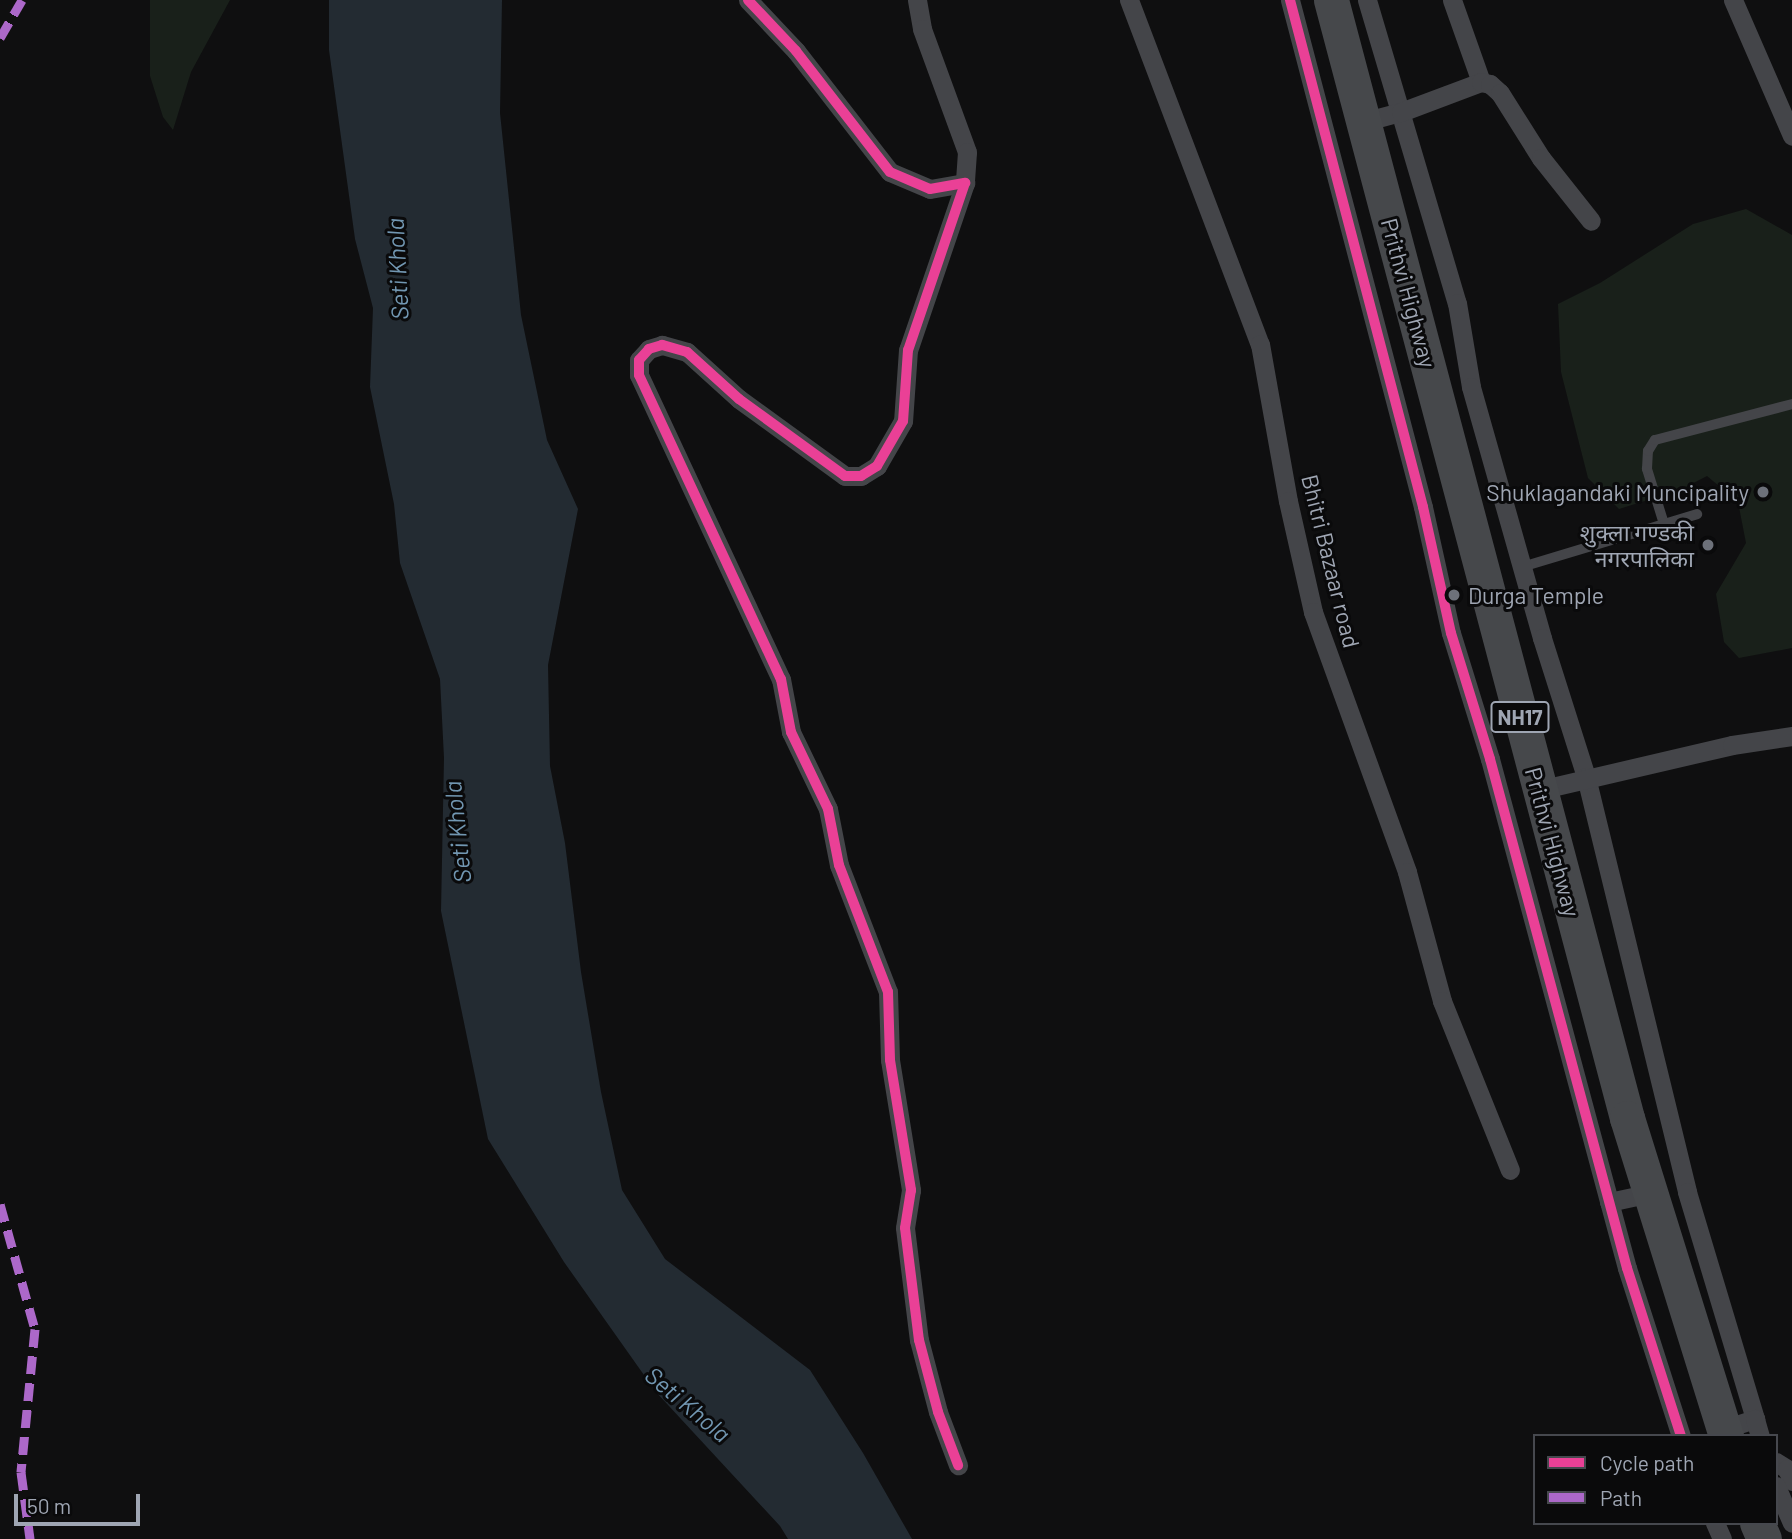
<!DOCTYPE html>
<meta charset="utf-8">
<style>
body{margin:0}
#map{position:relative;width:1792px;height:1539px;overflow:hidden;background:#0f0f10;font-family:Barlow,"Noto Sans Devanagari",sans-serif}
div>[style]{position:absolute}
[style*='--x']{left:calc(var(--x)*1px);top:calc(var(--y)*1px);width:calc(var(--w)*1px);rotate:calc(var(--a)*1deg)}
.green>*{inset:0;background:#19201a}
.water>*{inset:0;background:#232b32}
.lane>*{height:10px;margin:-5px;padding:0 5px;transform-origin:5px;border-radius:5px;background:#444549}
.street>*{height:19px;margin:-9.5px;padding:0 9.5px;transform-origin:9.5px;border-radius:9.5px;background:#444549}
.highway>*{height:35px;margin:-17.5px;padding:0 17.5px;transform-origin:17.5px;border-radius:17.5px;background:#46484b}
.quiet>*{height:9px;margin-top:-4.5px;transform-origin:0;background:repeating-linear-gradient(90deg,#ac68c9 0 18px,transparent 0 27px)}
.cycleway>*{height:10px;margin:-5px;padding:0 5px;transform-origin:5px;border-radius:5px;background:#ea4096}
.dots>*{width:19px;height:19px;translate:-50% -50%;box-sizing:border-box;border:4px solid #0a0a0b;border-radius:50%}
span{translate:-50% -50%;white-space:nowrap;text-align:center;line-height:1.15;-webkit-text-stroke:6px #0a0a0b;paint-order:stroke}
.shield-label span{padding:2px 5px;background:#0a0a0b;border:2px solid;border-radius:5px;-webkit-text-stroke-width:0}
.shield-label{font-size:21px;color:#9fa6b3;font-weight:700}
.street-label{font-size:23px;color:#9fa6b3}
.poi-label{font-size:23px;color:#9fa6b3}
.right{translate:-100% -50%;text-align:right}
.left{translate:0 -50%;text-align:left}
.water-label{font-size:24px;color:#7297b2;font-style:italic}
.legend{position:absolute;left:1533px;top:1434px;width:245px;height:91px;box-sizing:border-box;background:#0a0a0b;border:2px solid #46484e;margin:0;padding:9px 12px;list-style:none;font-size:21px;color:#9fa6b3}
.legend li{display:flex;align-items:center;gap:14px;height:35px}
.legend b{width:35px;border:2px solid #46484e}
.scale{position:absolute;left:14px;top:1494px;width:126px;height:32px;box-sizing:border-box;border:4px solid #9fa6b3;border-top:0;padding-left:9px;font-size:21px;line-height:24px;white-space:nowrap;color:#9fa6b3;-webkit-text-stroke:5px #0a0a0b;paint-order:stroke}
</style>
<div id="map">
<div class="green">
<i style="clip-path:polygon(150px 0,230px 0,191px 72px,173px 130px,163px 117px,150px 76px)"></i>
<i style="clip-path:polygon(1746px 209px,1792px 235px,1792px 648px,1739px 658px,1724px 642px,1716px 594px,1746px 543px,1738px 502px,1707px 476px,1680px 490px,1619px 509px,1588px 478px,1561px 372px,1558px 304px,1600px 283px,1693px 224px)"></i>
</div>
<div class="water">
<i style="clip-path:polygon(329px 0,502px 0,500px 113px,521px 315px,547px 440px,578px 509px,548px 665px,550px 766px,565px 843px,581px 972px,601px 1092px,622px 1190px,665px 1259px,810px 1370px,863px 1453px,912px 1539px,788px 1539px,780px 1526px,656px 1392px,564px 1262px,488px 1139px,441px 911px,444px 758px,440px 679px,400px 563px,394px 504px,370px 387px,373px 308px,355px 239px,329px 50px)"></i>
</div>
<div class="lane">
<i style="--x:1664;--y:524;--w:58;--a:-107.2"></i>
<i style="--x:1647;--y:469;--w:18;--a:-87"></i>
<i style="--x:1648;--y:451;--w:13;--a:-58"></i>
<i style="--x:1655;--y:440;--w:142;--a:-14.7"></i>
<i style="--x:1522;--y:567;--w:183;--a:-16.8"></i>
</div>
<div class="street">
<i style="--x:748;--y:0;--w:70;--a:46.7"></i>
<i style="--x:796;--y:51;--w:153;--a:52.2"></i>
<i style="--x:890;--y:172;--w:43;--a:23"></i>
<i style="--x:930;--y:189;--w:36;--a:-10"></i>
<i style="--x:965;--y:183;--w:176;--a:108.8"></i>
<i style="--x:908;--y:350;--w:71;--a:94"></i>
<i style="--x:903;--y:421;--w:52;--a:120"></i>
<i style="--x:877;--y:466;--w:19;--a:148"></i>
<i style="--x:861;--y:476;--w:16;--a:180"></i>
<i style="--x:845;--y:476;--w:131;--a:-144"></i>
<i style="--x:739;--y:399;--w:70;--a:-137.9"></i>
<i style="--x:687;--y:352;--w:26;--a:-164"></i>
<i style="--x:662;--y:345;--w:14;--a:163"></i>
<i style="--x:649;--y:349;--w:15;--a:132"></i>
<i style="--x:639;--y:360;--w:15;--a:90"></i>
<i style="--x:639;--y:375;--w:336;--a:65"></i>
<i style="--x:781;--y:679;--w:54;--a:79.3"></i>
<i style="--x:791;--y:732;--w:85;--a:64.3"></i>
<i style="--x:828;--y:809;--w:57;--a:78.9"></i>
<i style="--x:839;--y:865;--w:136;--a:68.9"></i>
<i style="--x:888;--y:992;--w:68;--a:88.3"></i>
<i style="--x:890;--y:1060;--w:132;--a:80.8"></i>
<i style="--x:911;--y:1190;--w:38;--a:99"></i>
<i style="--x:905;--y:1228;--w:113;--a:82.9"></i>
<i style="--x:919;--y:1340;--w:74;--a:75.2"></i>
<i style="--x:938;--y:1412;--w:57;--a:69.3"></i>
<i style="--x:917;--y:0;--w:29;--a:80"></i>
<i style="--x:922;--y:29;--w:131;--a:69.9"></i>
<i style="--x:967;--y:152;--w:31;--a:94"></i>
<i style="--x:1129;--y:0;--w:368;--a:69.2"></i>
<i style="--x:1260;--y:344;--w:159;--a:79.9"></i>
<i style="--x:1288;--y:501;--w:114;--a:77.3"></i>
<i style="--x:1313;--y:612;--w:276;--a:70.1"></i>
<i style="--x:1407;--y:872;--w:134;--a:74.8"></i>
<i style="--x:1442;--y:1001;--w:182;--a:68.1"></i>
<i style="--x:1290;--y:0;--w:524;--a:75.3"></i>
<i style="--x:1423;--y:507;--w:129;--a:77.5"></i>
<i style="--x:1451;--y:633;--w:132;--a:72.8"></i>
<i style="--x:1490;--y:759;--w:527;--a:74.94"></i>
<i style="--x:1627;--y:1268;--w:176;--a:72.2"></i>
<i style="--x:1367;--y:0;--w:316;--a:73.5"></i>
<i style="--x:1457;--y:303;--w:85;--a:80.5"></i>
<i style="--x:1471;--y:387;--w:261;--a:74.2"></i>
<i style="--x:1542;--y:638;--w:146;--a:72.4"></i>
<i style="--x:1586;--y:777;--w:427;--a:76.3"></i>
<i style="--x:1687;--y:1192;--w:237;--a:73.3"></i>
<i style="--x:1452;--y:0;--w:87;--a:70.5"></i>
<i style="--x:1733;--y:0;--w:148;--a:66.5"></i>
<i style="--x:1363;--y:122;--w:39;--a:-15"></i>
<i style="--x:1401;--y:112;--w:85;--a:-20.6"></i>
<i style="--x:1481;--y:82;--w:9;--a:13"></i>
<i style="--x:1490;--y:84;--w:13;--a:42"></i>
<i style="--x:1500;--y:93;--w:77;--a:57.8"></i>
<i style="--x:1541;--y:158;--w:80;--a:51.6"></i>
<i style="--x:1539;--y:790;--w:198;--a:-13.1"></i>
<i style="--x:1732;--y:745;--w:61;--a:-8.5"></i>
<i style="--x:1609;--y:1202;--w:43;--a:-12.1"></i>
<i style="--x:1724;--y:1429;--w:33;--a:-18"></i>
<i style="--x:1755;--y:1419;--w:18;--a:74"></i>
<i style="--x:1776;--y:1462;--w:13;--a:32"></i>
<i style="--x:1787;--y:1469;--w:13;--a:67"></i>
<i style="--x:1776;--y:1486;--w:40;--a:66.6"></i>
<i style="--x:1715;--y:1523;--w:17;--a:66"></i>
</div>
<div class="highway">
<i style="--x:1331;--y:0;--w:1157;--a:75.17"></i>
<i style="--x:1627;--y:1118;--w:333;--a:72.7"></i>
<i style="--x:1757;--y:1523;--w:17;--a:66"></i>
</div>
<div class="quiet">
<i style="--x:0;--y:38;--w:44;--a:-59.9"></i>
<i style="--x:0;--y:1204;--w:130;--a:74.4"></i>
<i style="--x:35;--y:1329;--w:144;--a:95.6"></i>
<i style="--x:21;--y:1472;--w:68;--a:82.3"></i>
</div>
<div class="cycleway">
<i style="--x:748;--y:0;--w:70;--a:46.7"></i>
<i style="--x:796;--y:51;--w:153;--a:52.2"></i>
<i style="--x:890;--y:172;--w:43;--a:23"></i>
<i style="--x:930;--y:189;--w:36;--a:-10"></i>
<i style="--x:965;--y:183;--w:176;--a:108.8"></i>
<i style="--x:908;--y:350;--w:71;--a:94"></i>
<i style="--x:903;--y:421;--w:52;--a:120"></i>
<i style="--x:877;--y:466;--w:19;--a:148"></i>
<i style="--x:861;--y:476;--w:16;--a:180"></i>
<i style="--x:845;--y:476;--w:131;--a:-144"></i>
<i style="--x:739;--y:399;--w:70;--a:-137.9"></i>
<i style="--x:687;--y:352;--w:26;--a:-164"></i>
<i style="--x:662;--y:345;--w:14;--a:163"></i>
<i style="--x:649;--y:349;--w:15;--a:132"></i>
<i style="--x:639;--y:360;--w:15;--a:90"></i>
<i style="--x:639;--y:375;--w:336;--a:65"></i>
<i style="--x:781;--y:679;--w:54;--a:79.3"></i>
<i style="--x:791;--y:732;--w:85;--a:64.3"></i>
<i style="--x:828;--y:809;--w:57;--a:78.9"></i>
<i style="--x:839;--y:865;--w:136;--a:68.9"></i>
<i style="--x:888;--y:992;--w:68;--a:88.3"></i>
<i style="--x:890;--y:1060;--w:132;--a:80.8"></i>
<i style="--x:911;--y:1190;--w:38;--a:99"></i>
<i style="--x:905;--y:1228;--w:113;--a:82.9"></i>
<i style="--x:919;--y:1340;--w:74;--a:75.2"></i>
<i style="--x:938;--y:1412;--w:57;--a:69.3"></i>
<i style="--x:1290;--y:0;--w:524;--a:75.3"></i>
<i style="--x:1423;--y:507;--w:129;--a:77.5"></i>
<i style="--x:1451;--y:633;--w:132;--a:72.8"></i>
<i style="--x:1490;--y:759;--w:527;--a:74.94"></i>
<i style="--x:1627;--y:1268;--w:176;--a:72.2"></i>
</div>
<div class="dots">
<i style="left:1763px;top:492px;background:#6d717a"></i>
<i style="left:1708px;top:545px;background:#6d717a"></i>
<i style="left:1454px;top:595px;background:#6d717a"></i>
</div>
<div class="shield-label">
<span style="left:1520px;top:717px">NH17</span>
</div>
<div class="street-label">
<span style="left:1409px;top:293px;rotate:75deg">Prithvi Highway</span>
<span style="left:1331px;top:561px;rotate:76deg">Bhitri Bazaar road</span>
<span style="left:1553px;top:842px;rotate:75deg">Prithvi Highway</span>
</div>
<div class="poi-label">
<span class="right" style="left:1749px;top:492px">Shuklagandaki Muncipality</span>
<span class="right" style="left:1694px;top:545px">शुक्ला गण्डकी<br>नगरपालिका</span>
<span class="left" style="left:1468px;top:595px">Durga Temple</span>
</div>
<div class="water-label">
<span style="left:397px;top:269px;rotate:-93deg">Seti Khola</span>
<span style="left:457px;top:832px;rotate:-96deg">Seti Khola</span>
<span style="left:688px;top:1404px;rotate:40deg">Seti Khola</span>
</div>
<ul class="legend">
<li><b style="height:9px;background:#ea4096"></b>Cycle path</li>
<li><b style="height:9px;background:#ac68c9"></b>Path</li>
</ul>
<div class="scale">50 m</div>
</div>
